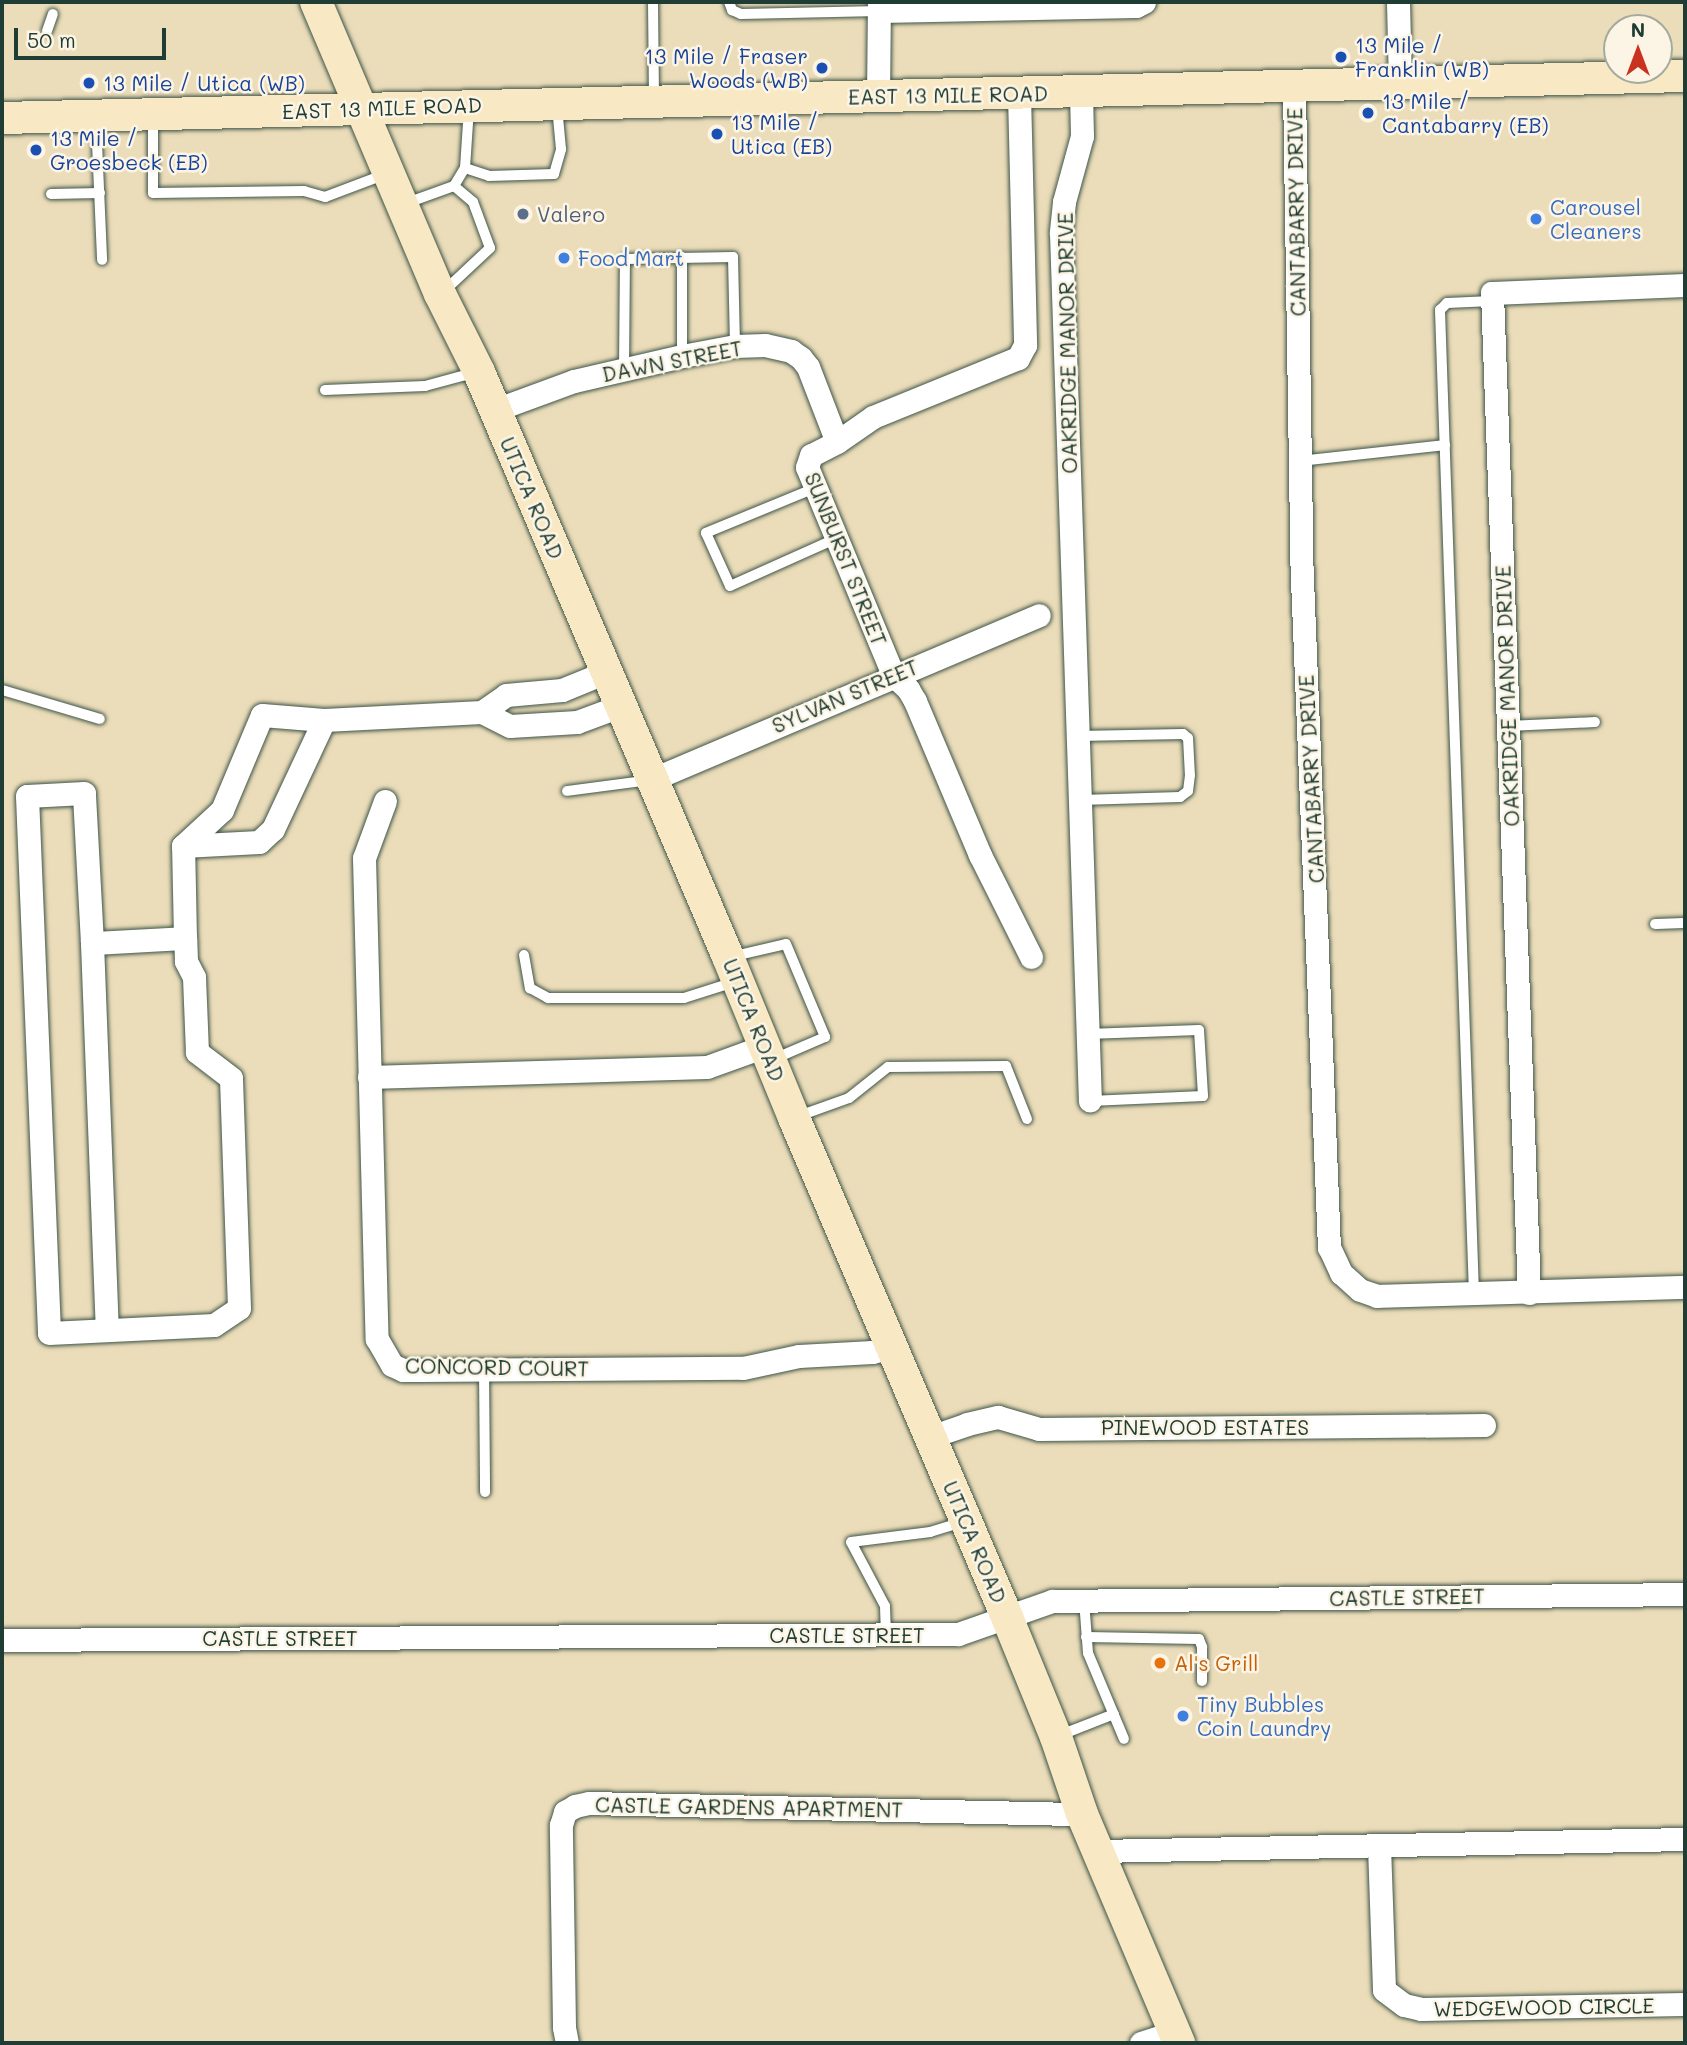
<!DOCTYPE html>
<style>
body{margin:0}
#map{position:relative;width:1687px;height:2045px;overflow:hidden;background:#ecddba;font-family:Mali,sans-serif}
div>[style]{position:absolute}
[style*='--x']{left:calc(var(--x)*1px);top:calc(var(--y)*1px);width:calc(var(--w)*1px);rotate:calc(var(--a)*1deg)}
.roads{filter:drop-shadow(0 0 2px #3e5548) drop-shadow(0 0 2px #3e5548)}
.service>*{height:10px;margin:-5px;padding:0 5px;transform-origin:5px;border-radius:5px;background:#fff}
.minor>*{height:23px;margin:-11.5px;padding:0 11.5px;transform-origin:11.5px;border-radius:11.5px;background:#fff}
.secondary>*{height:32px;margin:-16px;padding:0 16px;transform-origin:16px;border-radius:16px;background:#f8e8c3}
.dots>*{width:19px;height:19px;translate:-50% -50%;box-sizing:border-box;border:4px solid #fcf5e5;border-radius:50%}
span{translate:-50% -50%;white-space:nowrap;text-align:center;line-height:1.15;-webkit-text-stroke:5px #fcf5e5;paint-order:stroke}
.transit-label{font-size:21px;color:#164399}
.left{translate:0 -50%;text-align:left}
.right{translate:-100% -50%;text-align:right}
.street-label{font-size:21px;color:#1f3d34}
.shop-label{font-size:21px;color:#366cbe}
.service-label{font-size:21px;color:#4e5e75}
.food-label{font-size:21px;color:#c56008}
.frame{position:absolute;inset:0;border:4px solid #1f3d34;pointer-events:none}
.north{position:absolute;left:1603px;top:14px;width:70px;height:70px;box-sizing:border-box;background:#fcf5e5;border:2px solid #a4ab9e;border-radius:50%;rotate:0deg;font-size:19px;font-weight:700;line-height:28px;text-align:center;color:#1f3d34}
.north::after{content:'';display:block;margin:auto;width:24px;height:32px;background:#c8321e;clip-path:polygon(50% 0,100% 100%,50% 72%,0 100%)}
.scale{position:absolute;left:14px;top:28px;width:152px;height:32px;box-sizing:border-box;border:4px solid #1f3d34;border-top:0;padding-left:9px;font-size:21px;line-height:24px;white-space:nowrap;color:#1f3d34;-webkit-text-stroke:5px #fcf5e5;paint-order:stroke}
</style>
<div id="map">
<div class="roads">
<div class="service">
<i style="--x:653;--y:2;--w:96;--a:89.4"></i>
<i style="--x:729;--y:2;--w:9;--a:69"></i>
<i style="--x:732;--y:10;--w:10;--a:24"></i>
<i style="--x:741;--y:14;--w:139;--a:-1.2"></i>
<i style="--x:47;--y:31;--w:18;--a:-71"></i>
<i style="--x:153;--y:118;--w:75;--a:90"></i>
<i style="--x:153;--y:193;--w:151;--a:-0.8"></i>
<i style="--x:304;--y:191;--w:22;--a:16"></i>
<i style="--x:325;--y:197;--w:65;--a:-20.7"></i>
<i style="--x:96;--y:120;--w:140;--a:87.5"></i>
<i style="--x:465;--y:168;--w:25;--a:18"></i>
<i style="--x:489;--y:176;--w:65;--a:-1.8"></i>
<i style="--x:554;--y:174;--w:26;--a:-74"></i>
<i style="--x:561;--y:149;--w:42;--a:-95.4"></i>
<i style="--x:454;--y:186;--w:21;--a:-59"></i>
<i style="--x:465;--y:168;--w:60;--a:-86.2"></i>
<i style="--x:51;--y:194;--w:49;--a:-1.2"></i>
<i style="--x:404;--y:204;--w:53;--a:-19.8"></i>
<i style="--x:454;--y:186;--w:25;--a:40"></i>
<i style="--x:473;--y:202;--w:49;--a:69.7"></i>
<i style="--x:490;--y:248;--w:63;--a:136.9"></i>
<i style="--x:682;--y:257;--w:99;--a:90"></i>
<i style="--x:624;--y:369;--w:110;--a:-89.5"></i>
<i style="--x:625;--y:259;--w:108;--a:-1.1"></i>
<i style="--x:733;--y:257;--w:89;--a:88.7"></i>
<i style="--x:325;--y:390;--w:100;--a:-2.3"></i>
<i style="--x:425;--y:386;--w:54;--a:-15.1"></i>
<i style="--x:1300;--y:461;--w:146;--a:-6.3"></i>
<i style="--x:815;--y:488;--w:118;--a:157.6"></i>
<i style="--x:706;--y:533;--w:58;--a:65.6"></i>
<i style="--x:730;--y:586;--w:115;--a:-24.1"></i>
<i style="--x:2;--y:690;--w:102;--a:16.5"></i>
<i style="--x:1508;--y:726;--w:87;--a:-2.6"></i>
<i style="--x:1078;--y:736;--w:105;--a:-1.1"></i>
<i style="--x:1183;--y:734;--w:6;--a:39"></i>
<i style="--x:1188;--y:738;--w:37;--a:87"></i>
<i style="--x:1190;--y:775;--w:16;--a:97"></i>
<i style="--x:1188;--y:791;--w:10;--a:143"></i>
<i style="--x:1180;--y:797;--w:100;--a:178.3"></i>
<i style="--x:567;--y:791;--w:84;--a:-7.5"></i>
<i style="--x:1655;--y:924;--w:30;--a:-2"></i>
<i style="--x:524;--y:955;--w:34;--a:80"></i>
<i style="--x:530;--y:988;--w:21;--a:29"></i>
<i style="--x:548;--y:998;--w:136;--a:0"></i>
<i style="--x:684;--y:998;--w:52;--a:-17.7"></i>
<i style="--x:730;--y:957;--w:57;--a:-13.1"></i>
<i style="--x:786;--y:944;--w:101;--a:67.2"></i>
<i style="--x:825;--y:1037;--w:56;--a:156.7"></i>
<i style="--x:1087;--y:1034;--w:112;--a:-2"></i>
<i style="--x:1199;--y:1030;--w:66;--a:86.5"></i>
<i style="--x:1203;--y:1096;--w:113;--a:177.5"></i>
<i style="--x:796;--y:1117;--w:56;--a:-19.7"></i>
<i style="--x:849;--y:1098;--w:50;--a:-38.5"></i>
<i style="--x:888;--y:1067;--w:118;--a:-0.5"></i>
<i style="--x:1006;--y:1066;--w:57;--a:68.4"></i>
<i style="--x:1474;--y:1294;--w:985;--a:-91.98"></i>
<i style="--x:1440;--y:310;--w:10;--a:-45"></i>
<i style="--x:1447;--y:303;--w:45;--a:-2.5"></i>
<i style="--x:484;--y:1369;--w:123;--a:89.5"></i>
<i style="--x:1084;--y:1600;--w:53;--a:85.7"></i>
<i style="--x:1088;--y:1653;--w:93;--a:67.3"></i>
<i style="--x:886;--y:1635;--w:29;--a:-92"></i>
<i style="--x:885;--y:1606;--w:72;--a:-118"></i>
<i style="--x:851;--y:1542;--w:80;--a:-7.2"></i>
<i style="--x:930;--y:1532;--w:34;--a:-17"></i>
<i style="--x:1086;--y:1637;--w:113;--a:1"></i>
<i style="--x:1199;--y:1639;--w:9;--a:69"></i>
<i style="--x:1202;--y:1647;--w:34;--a:90"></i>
<i style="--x:1058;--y:1736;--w:60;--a:-21.4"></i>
</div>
<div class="minor">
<i style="--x:1398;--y:2;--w:82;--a:88.6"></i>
<i style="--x:880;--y:11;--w:256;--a:-1.1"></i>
<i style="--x:1136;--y:6;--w:9;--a:-27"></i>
<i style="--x:1294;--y:87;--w:492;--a:89.1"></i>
<i style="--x:1302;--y:579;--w:669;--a:87.69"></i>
<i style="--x:1329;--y:1247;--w:29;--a:65"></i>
<i style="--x:1341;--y:1273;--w:25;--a:42"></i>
<i style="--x:1360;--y:1290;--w:18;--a:19"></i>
<i style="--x:1377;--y:1296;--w:308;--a:-1.7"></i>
<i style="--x:1081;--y:92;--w:44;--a:88.7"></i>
<i style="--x:1082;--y:136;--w:68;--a:105.3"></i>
<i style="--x:1064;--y:202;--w:31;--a:96"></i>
<i style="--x:1061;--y:233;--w:868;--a:88.09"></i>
<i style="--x:1019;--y:94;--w:251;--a:88.6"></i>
<i style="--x:1025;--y:345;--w:15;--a:118"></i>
<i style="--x:1018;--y:358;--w:157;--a:157.9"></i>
<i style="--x:873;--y:417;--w:44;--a:145.2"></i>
<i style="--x:837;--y:442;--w:29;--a:153"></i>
<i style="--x:811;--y:455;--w:13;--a:108"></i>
<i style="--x:807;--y:467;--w:225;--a:67.5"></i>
<i style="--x:893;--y:675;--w:21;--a:43"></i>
<i style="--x:908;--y:689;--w:14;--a:60"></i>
<i style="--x:915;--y:701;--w:167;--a:67.1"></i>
<i style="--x:980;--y:855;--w:114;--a:63.4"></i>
<i style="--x:878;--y:97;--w:95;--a:-89.4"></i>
<i style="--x:495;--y:410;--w:84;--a:-20.2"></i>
<i style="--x:574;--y:381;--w:111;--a:-13"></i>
<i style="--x:682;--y:356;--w:54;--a:-10.7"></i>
<i style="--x:735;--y:346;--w:30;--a:-2"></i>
<i style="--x:765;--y:345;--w:27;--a:13"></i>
<i style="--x:791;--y:351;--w:12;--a:35"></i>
<i style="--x:801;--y:358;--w:11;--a:52"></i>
<i style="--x:808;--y:367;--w:80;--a:68.9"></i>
<i style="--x:482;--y:712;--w:29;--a:-35"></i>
<i style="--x:506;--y:695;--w:56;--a:-5.1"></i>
<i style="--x:562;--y:690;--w:48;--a:-22.2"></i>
<i style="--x:653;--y:779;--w:419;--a:-23"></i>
<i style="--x:385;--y:801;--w:61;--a:110.2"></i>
<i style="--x:364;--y:858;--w:481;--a:88.5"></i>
<i style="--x:377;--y:1339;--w:30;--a:60"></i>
<i style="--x:392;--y:1365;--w:12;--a:24"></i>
<i style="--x:403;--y:1370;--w:16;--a:0"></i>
<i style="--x:419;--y:1370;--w:324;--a:-0.4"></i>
<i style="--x:743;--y:1368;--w:57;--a:-12.1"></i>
<i style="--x:799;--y:1356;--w:73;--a:-3.1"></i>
<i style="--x:872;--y:1352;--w:21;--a:-14"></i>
<i style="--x:183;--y:846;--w:76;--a:-3"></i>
<i style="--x:259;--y:842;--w:19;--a:-43"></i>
<i style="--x:273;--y:829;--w:120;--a:-64.9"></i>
<i style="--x:185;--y:938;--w:93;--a:176.9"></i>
<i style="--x:92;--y:943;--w:150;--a:-93.1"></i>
<i style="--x:84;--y:793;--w:57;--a:177"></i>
<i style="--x:27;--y:796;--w:537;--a:87.65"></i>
<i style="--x:49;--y:1333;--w:165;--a:-2.8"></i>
<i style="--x:214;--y:1325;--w:30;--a:-34"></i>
<i style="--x:239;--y:1308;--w:230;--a:-92"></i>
<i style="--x:231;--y:1078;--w:43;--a:-142.6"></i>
<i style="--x:197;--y:1052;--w:75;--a:-92.3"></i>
<i style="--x:194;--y:977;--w:18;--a:-117"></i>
<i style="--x:186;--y:961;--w:23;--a:-92"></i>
<i style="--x:185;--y:938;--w:92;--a:-91.2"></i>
<i style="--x:183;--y:846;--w:53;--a:-42.7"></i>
<i style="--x:222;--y:810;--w:103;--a:-67.2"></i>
<i style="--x:262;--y:715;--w:62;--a:4.6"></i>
<i style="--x:324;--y:720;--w:158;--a:-2.9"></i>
<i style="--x:482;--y:712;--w:31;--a:27"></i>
<i style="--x:510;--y:726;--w:67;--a:-3.4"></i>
<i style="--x:577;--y:722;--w:46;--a:-20.4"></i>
<i style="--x:92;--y:943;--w:387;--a:87.8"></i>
<i style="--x:369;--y:1077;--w:338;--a:-1.7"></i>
<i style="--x:707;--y:1067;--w:62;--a:-19.9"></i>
<i style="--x:1529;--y:1293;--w:1001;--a:-92.12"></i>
<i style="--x:1492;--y:293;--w:193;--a:-2.4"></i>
<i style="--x:930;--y:1437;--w:39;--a:-19"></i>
<i style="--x:967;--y:1424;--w:32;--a:-13"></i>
<i style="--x:998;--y:1417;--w:43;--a:16.3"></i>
<i style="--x:1039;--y:1429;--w:445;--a:-0.5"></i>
<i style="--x:2;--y:1640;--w:956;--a:-0.36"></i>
<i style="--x:958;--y:1634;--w:100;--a:-19.3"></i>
<i style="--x:1052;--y:1601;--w:633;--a:-0.63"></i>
<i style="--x:1379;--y:1846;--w:144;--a:88"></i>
<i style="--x:1384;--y:1990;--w:25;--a:37"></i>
<i style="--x:1404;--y:2005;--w:17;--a:13"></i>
<i style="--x:1421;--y:2009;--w:264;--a:-1.1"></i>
<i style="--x:1098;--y:1851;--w:587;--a:-1.17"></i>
<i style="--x:567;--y:2043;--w:16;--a:-101"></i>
<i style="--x:564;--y:2027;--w:202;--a:-90.9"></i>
<i style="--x:561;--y:1825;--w:14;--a:-73"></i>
<i style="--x:565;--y:1812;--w:12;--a:-31"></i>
<i style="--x:575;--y:1806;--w:14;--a:-12"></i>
<i style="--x:589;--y:1803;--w:493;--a:1.3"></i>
<i style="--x:1141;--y:2043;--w:35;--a:-18"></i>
</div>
<div class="secondary">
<i style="--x:316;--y:2;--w:317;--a:67"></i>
<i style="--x:440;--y:294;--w:87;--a:63.4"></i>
<i style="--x:479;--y:372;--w:636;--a:66.94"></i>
<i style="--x:728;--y:957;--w:174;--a:67.7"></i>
<i style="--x:794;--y:1118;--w:543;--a:66.88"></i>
<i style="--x:1007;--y:1617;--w:130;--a:67.8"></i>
<i style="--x:1056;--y:1737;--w:81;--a:71.3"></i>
<i style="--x:1082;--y:1814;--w:249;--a:67"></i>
<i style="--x:2;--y:118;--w:1684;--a:-1.43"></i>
</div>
</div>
<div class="dots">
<i style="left:1341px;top:57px;background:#1a4fb4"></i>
<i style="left:822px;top:68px;background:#1a4fb4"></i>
<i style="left:89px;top:83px;background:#1a4fb4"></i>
<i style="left:1368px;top:113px;background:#1a4fb4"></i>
<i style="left:717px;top:134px;background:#1a4fb4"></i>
<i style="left:36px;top:150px;background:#1a4fb4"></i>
<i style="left:523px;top:214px;background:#5c6f8a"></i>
<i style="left:1536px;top:219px;background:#3f7fe0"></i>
<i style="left:564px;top:258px;background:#3f7fe0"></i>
<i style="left:1160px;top:1663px;background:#e8710a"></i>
<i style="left:1183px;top:1716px;background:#3f7fe0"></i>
</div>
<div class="transit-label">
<span class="left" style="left:1355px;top:57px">13 Mile /<br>Franklin (WB)</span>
<span class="right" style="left:808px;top:68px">13 Mile / Fraser<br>Woods (WB)</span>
<span class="left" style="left:103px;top:83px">13 Mile / Utica (WB)</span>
<span class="left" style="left:1382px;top:113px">13 Mile /<br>Cantabarry (EB)</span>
<span class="left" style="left:731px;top:134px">13 Mile /<br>Utica (EB)</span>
<span class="left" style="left:50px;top:150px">13 Mile /<br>Groesbeck (EB)</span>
</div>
<div class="street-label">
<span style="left:948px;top:95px;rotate:-1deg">EAST 13 MILE ROAD</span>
<span style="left:382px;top:108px;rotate:-2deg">EAST 13 MILE ROAD</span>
<span style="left:1296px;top:212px;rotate:-91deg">CANTABARRY DRIVE</span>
<span style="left:1067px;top:343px;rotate:-91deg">OAKRIDGE MANOR DRIVE</span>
<span style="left:672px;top:361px;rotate:-11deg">DAWN STREET</span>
<span style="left:532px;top:498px;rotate:67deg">UTICA ROAD</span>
<span style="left:846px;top:559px;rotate:68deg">SUNBURST STREET</span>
<span style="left:845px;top:696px;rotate:-23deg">SYLVAN STREET</span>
<span style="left:1507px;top:696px;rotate:-92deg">OAKRIDGE MANOR DRIVE</span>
<span style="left:1311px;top:779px;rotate:-93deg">CANTABARRY DRIVE</span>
<span style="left:754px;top:1020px;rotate:68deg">UTICA ROAD</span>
<span style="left:497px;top:1367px;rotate:1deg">CONCORD COURT</span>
<span style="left:1205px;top:1427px">PINEWOOD ESTATES</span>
<span style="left:975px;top:1542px;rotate:67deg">UTICA ROAD</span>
<span style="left:1407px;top:1597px;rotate:-1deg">CASTLE STREET</span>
<span style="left:847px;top:1635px">CASTLE STREET</span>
<span style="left:280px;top:1638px">CASTLE STREET</span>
<span style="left:749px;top:1807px;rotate:1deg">CASTLE GARDENS APARTMENT</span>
<span style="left:1544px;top:2007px;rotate:-1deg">WEDGEWOOD CIRCLE</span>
</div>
<div class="shop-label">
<span class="left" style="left:1550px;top:219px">Carousel<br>Cleaners</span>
<span class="left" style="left:578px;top:258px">Food Mart</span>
<span class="left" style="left:1197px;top:1716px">Tiny Bubbles<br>Coin Laundry</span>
</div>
<div class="service-label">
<span class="left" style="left:537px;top:214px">Valero</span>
</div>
<div class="food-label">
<span class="left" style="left:1174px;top:1663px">Al's Grill</span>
</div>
<div class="frame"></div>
<div class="north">N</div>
<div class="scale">50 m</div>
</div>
